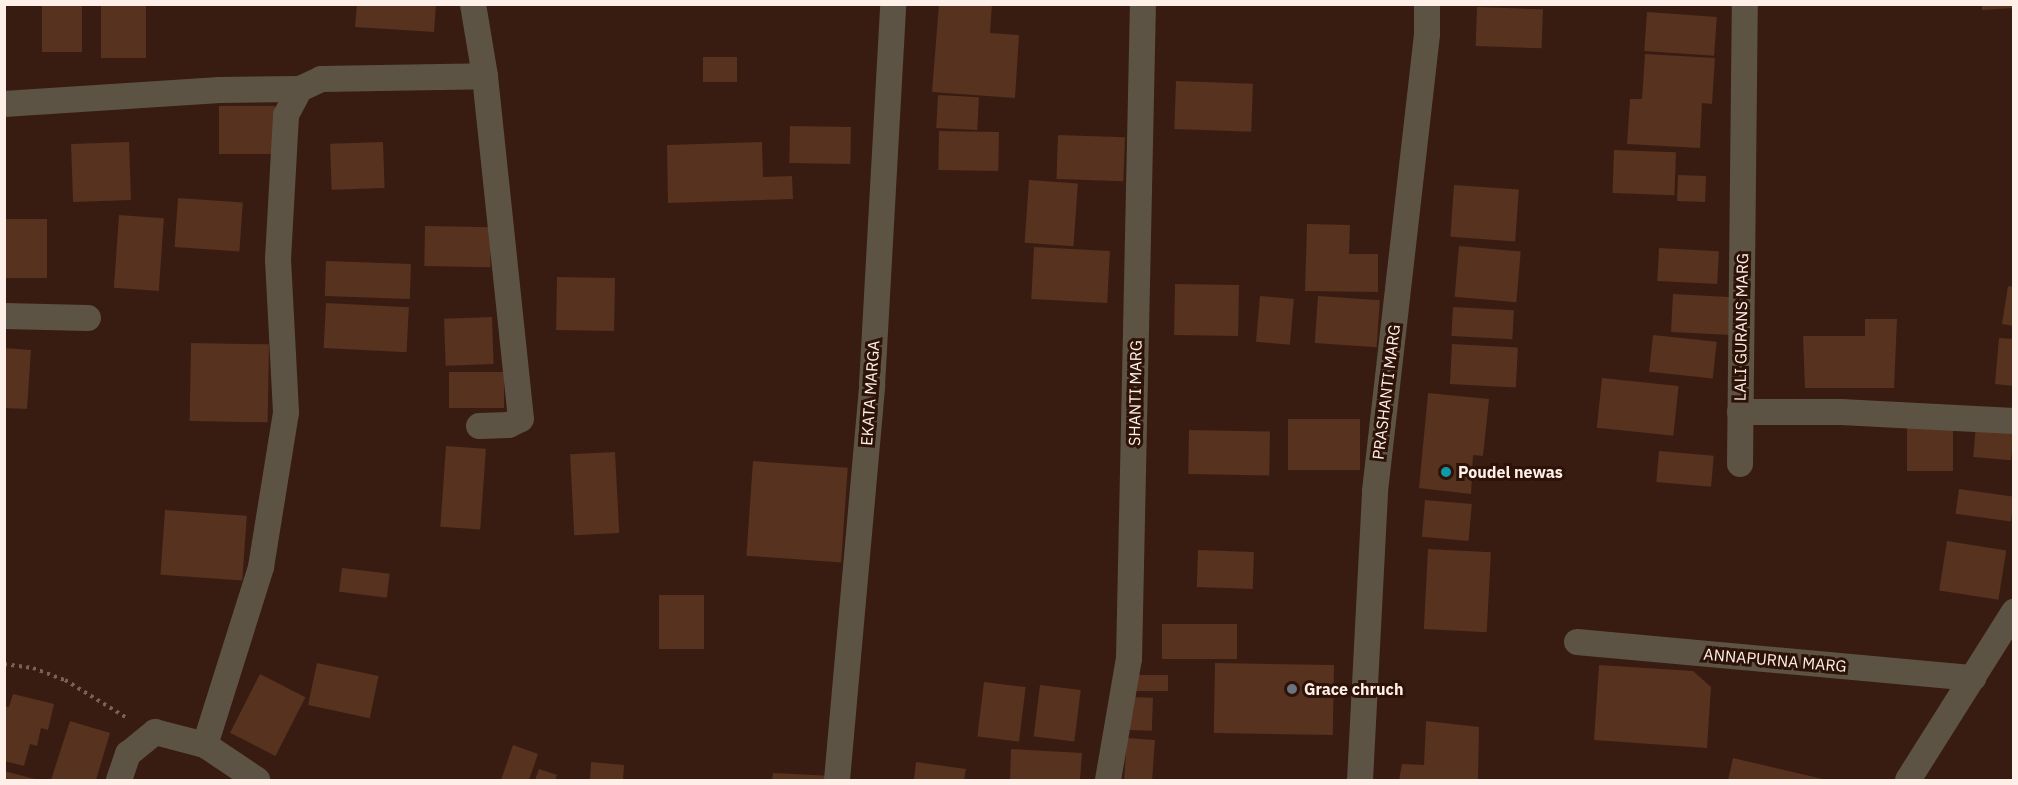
<!DOCTYPE html>
<style>
body{margin:0}
#map{position:relative;width:2018px;height:785px;overflow:hidden;background:#381c11;font-family:"IBM Plex Sans",sans-serif}
div>[style]{position:absolute}
[style*='--x']{left:calc(var(--x)*1px);top:calc(var(--y)*1px);width:calc(var(--w)*1px);rotate:calc(var(--a)*1deg)}
.building>*{inset:0;background:#56321f;transform-origin:0 0}
.path>*{height:4px;margin-top:-2px;transform-origin:0;background:repeating-linear-gradient(90deg,#796157 0 3px,transparent 0 7.5px)}
.minor>*{height:26px;margin:-13px;padding:0 13px;transform-origin:13px;border-radius:13px;background:#5d5344}
.dots>*{width:16px;height:16px;translate:-50% -50%;box-sizing:border-box;border:3px solid #2d1208;border-radius:50%}
span{translate:-50% -50%;white-space:nowrap;text-align:center;line-height:1.15;-webkit-text-stroke:6px #2d1208;paint-order:stroke}
.street-label{font-size:16px;color:#ffefe9}
.poi-label{font-size:16px;color:#ffefe9;font-weight:700}
.left{translate:0 -50%;text-align:left}
.frame{position:absolute;inset:0;border:6px solid #ffefe9;pointer-events:none}
</style>
<div id="map">
<div class="building">
<i style="left:42px;top:4px;width:40px;height:48px"></i>
<i style="left:101px;top:4px;width:45px;height:54px"></i>
<i style="clip-path:polygon(357px 4px,436px 4px,434px 32px,355px 27px)"></i>
<i style="clip-path:polygon(939px 4px,992px 4px,990px 33px,1019px 35px,1015px 98px,932px 92px)"></i>
<i style="clip-path:polygon(1982px 4px,2014px 4px,2014px 8px,1982px 10px)"></i>
<i style="left:1477px;top:7px;width:66px;height:39px;rotate:2deg"></i>
<i style="left:1647px;top:12px;width:70px;height:39px;rotate:4deg"></i>
<i style="clip-path:polygon(1645px 54px,1715px 58px,1712px 104px,1702px 103px,1700px 148px,1627px 144px,1630px 99px,1642px 99px)"></i>
<i style="left:737px;top:57px;width:25px;height:34px;rotate:90deg"></i>
<i style="left:1176px;top:81px;width:77px;height:48px;rotate:2deg"></i>
<i style="left:938px;top:95px;width:41px;height:33px;rotate:3deg"></i>
<i style="left:219px;top:106px;width:56px;height:48px"></i>
<i style="left:790px;top:126px;width:61px;height:37px;rotate:1deg"></i>
<i style="left:939px;top:131px;width:60px;height:39px;rotate:1deg"></i>
<i style="left:1058px;top:135px;width:67px;height:44px;rotate:2deg"></i>
<i style="left:129px;top:142px;width:58px;height:58px;rotate:88deg"></i>
<i style="left:383px;top:142px;width:46px;height:53px;rotate:88deg"></i>
<i style="clip-path:polygon(762px 142px,763px 177px,792px 176px,793px 199px,668px 203px,667px 145px)"></i>
<i style="left:1614px;top:150px;width:62px;height:43px;rotate:2deg"></i>
<i style="left:1678px;top:175px;width:28px;height:26px;rotate:2deg"></i>
<i style="left:1029px;top:180px;width:49px;height:63px;rotate:4deg"></i>
<i style="left:1454px;top:185px;width:65px;height:52px;rotate:4deg"></i>
<i style="left:178px;top:198px;width:65px;height:49px;rotate:4deg"></i>
<i style="left:119px;top:215px;width:45px;height:73px;rotate:4deg"></i>
<i style="left:4px;top:219px;width:43px;height:59px"></i>
<i style="clip-path:polygon(1307px 224px,1350px 225px,1349px 254px,1378px 254px,1378px 292px,1305px 291px)"></i>
<i style="left:425px;top:226px;width:66px;height:40px;rotate:1deg"></i>
<i style="left:1459px;top:246px;width:62px;height:51px;rotate:5deg"></i>
<i style="left:1034px;top:247px;width:76px;height:52px;rotate:3deg"></i>
<i style="left:1659px;top:248px;width:60px;height:33px;rotate:3deg"></i>
<i style="left:326px;top:261px;width:85px;height:35px;rotate:2deg"></i>
<i style="left:557px;top:277px;width:58px;height:53px;rotate:1deg"></i>
<i style="left:1175px;top:284px;width:64px;height:51px;rotate:1deg"></i>
<i style="clip-path:polygon(2008px 286px,2014px 287px,2014px 326px,2002px 324px)"></i>
<i style="left:1673px;top:294px;width:60px;height:38px;rotate:3deg"></i>
<i style="left:1260px;top:296px;width:34px;height:46px;rotate:5deg"></i>
<i style="left:1318px;top:296px;width:62px;height:47px;rotate:4deg"></i>
<i style="left:326px;top:303px;width:83px;height:45px;rotate:3deg"></i>
<i style="left:1453px;top:307px;width:61px;height:29px;rotate:3deg"></i>
<i style="left:492px;top:317px;width:47px;height:48px;rotate:88deg"></i>
<i style="clip-path:polygon(1865px 319px,1897px 319px,1894px 388px,1805px 388px,1803px 336px,1865px 336px)"></i>
<i style="left:1653px;top:335px;width:64px;height:37px;rotate:6deg"></i>
<i style="clip-path:polygon(1999px 338px,2014px 339px,2014px 386px,1995px 384px)"></i>
<i style="left:191px;top:343px;width:78px;height:78px;rotate:1deg"></i>
<i style="left:1452px;top:344px;width:66px;height:40px;rotate:3deg"></i>
<i style="clip-path:polygon(4px 348px,31px 350px,27px 409px,4px 408px)"></i>
<i style="left:449px;top:372px;width:55px;height:36px"></i>
<i style="left:1602px;top:378px;width:77px;height:50px;rotate:6deg"></i>
<i style="clip-path:polygon(1428px 393px,1489px 399px,1483px 456px,1473px 455px,1471px 494px,1419px 488px)"></i>
<i style="left:1288px;top:419px;width:72px;height:51px"></i>
<i style="left:1907px;top:421px;width:46px;height:50px"></i>
<i style="left:1976px;top:425px;width:38px;height:32px;rotate:5deg"></i>
<i style="left:1189px;top:430px;width:81px;height:44px;rotate:1deg"></i>
<i style="left:446px;top:446px;width:40px;height:81px;rotate:4deg"></i>
<i style="left:1659px;top:451px;width:55px;height:31px;rotate:5deg"></i>
<i style="left:615px;top:452px;width:81px;height:45px;rotate:87deg"></i>
<i style="left:753px;top:461px;width:95px;height:95px;rotate:4deg"></i>
<i style="left:1959px;top:489px;width:56px;height:25px;rotate:8deg"></i>
<i style="left:1425px;top:500px;width:47px;height:37px;rotate:5deg"></i>
<i style="left:165px;top:510px;width:82px;height:65px;rotate:4deg"></i>
<i style="left:1947px;top:541px;width:60px;height:50px;rotate:9deg"></i>
<i style="left:1428px;top:549px;width:63px;height:80px;rotate:3deg"></i>
<i style="left:1198px;top:550px;width:56px;height:37px;rotate:2deg"></i>
<i style="left:342px;top:568px;width:48px;height:24px;rotate:7deg"></i>
<i style="left:659px;top:595px;width:45px;height:54px"></i>
<i style="left:1162px;top:624px;width:75px;height:35px"></i>
<i style="left:317px;top:663px;width:63px;height:43px;rotate:12deg"></i>
<i style="left:1215px;top:663px;width:119px;height:70px;rotate:1deg"></i>
<i style="clip-path:polygon(1599px 665px,1693px 671px,1711px 687px,1707px 748px,1594px 740px)"></i>
<i style="left:260px;top:674px;width:51px;height:66px;rotate:27deg"></i>
<i style="left:1132px;top:675px;width:36px;height:16px"></i>
<i style="left:984px;top:682px;width:42px;height:55px;rotate:7deg"></i>
<i style="left:1040px;top:685px;width:41px;height:52px;rotate:7deg"></i>
<i style="clip-path:polygon(13px 694px,54px 704px,48px 730px,41px 728px,37px 746px,30px 744px,24px 766px,4px 761px,4px 706px,9px 707px)"></i>
<i style="left:1130px;top:697px;width:23px;height:33px;rotate:2deg"></i>
<i style="clip-path:polygon(70px 721px,110px 733px,96px 780px,51px 780px)"></i>
<i style="clip-path:polygon(1426px 721px,1479px 727px,1478px 780px,1399px 780px,1402px 764px,1424px 765px)"></i>
<i style="left:1127px;top:738px;width:28px;height:42px;rotate:4deg"></i>
<i style="clip-path:polygon(513px 745px,538px 754px,529px 780px,501px 780px)"></i>
<i style="clip-path:polygon(1011px 749px,1082px 753px,1080px 780px,1010px 780px)"></i>
<i style="clip-path:polygon(1733px 758px,1827px 780px,1728px 780px)"></i>
<i style="clip-path:polygon(591px 762px,624px 765px,623px 780px,590px 780px)"></i>
<i style="clip-path:polygon(916px 762px,966px 769px,964px 780px,914px 780px)"></i>
<i style="clip-path:polygon(539px 769px,557px 775px,555px 780px,535px 780px)"></i>
<i style="clip-path:polygon(4px 771px,39px 780px,4px 780px)"></i>
<i style="clip-path:polygon(773px 773px,834px 776px,834px 780px,772px 780px)"></i>
</div>
<div class="path">
<i style="--x:4;--y:664;--w:29;--a:8"></i>
<i style="--x:33;--y:668;--w:34;--a:21"></i>
<i style="--x:65;--y:680;--w:73;--a:31.5"></i>
</div>
<div class="minor">
<i style="--x:4;--y:104;--w:216;--a:-3.7"></i>
<i style="--x:220;--y:90;--w:80;--a:-0.7"></i>
<i style="--x:4;--y:316;--w:84;--a:1.4"></i>
<i style="--x:1740;--y:412;--w:101;--a:0"></i>
<i style="--x:1841;--y:412;--w:173;--a:3"></i>
<i style="--x:479;--y:426;--w:30;--a:-2"></i>
<i style="--x:509;--y:425;--w:13;--a:-27"></i>
<i style="--x:521;--y:419;--w:345;--a:-96"></i>
<i style="--x:1740;--y:464;--w:460;--a:-89.4"></i>
<i style="--x:1577;--y:642;--w:398;--a:5.2"></i>
<i style="--x:205;--y:745;--w:187;--a:-72.5"></i>
<i style="--x:261;--y:567;--w:157;--a:-80.8"></i>
<i style="--x:286;--y:412;--w:153;--a:-93"></i>
<i style="--x:278;--y:259;--w:144;--a:-86.8"></i>
<i style="--x:286;--y:115;--w:30;--a:-62"></i>
<i style="--x:300;--y:89;--w:23;--a:-25"></i>
<i style="--x:321;--y:79;--w:164;--a:-1"></i>
<i style="--x:485;--y:76;--w:73;--a:-99.5"></i>
<i style="--x:119;--y:780;--w:28;--a:-71"></i>
<i style="--x:128;--y:754;--w:35;--a:-39"></i>
<i style="--x:155;--y:732;--w:52;--a:14.6"></i>
<i style="--x:205;--y:745;--w:63;--a:33.9"></i>
<i style="--x:837;--y:780;--w:397;--a:-84.9"></i>
<i style="--x:872;--y:385;--w:382;--a:-86.8"></i>
<i style="--x:1108;--y:780;--w:123;--a:-80.2"></i>
<i style="--x:1129;--y:659;--w:655;--a:-88.78"></i>
<i style="--x:1360;--y:780;--w:289;--a:-87"></i>
<i style="--x:1375;--y:491;--w:460;--a:-83.5"></i>
<i style="--x:1427;--y:34;--w:30;--a:-90"></i>
<i style="--x:1908;--y:780;--w:199;--a:-57.8"></i>
</div>
<div class="dots">
<i style="left:1446px;top:472px;background:#0f9aa8"></i>
<i style="left:1292px;top:689px;background:#6b7280"></i>
</div>
<div class="street-label">
<span style="left:1741px;top:327px;rotate:-89deg">LALI GURANS MARG</span>
<span style="left:1386px;top:392px;rotate:-83deg">PRASHANTI MARG</span>
<span style="left:870px;top:393px;rotate:-86deg">EKATA MARGA</span>
<span style="left:1135px;top:393px;rotate:-89deg">SHANTI MARG</span>
<span style="left:1775px;top:660px;rotate:5deg">ANNAPURNA MARG</span>
</div>
<div class="poi-label">
<span class="left" style="left:1458px;top:472px">Poudel newas</span>
<span class="left" style="left:1304px;top:689px">Grace chruch</span>
</div>
<div class="frame"></div>
</div>
